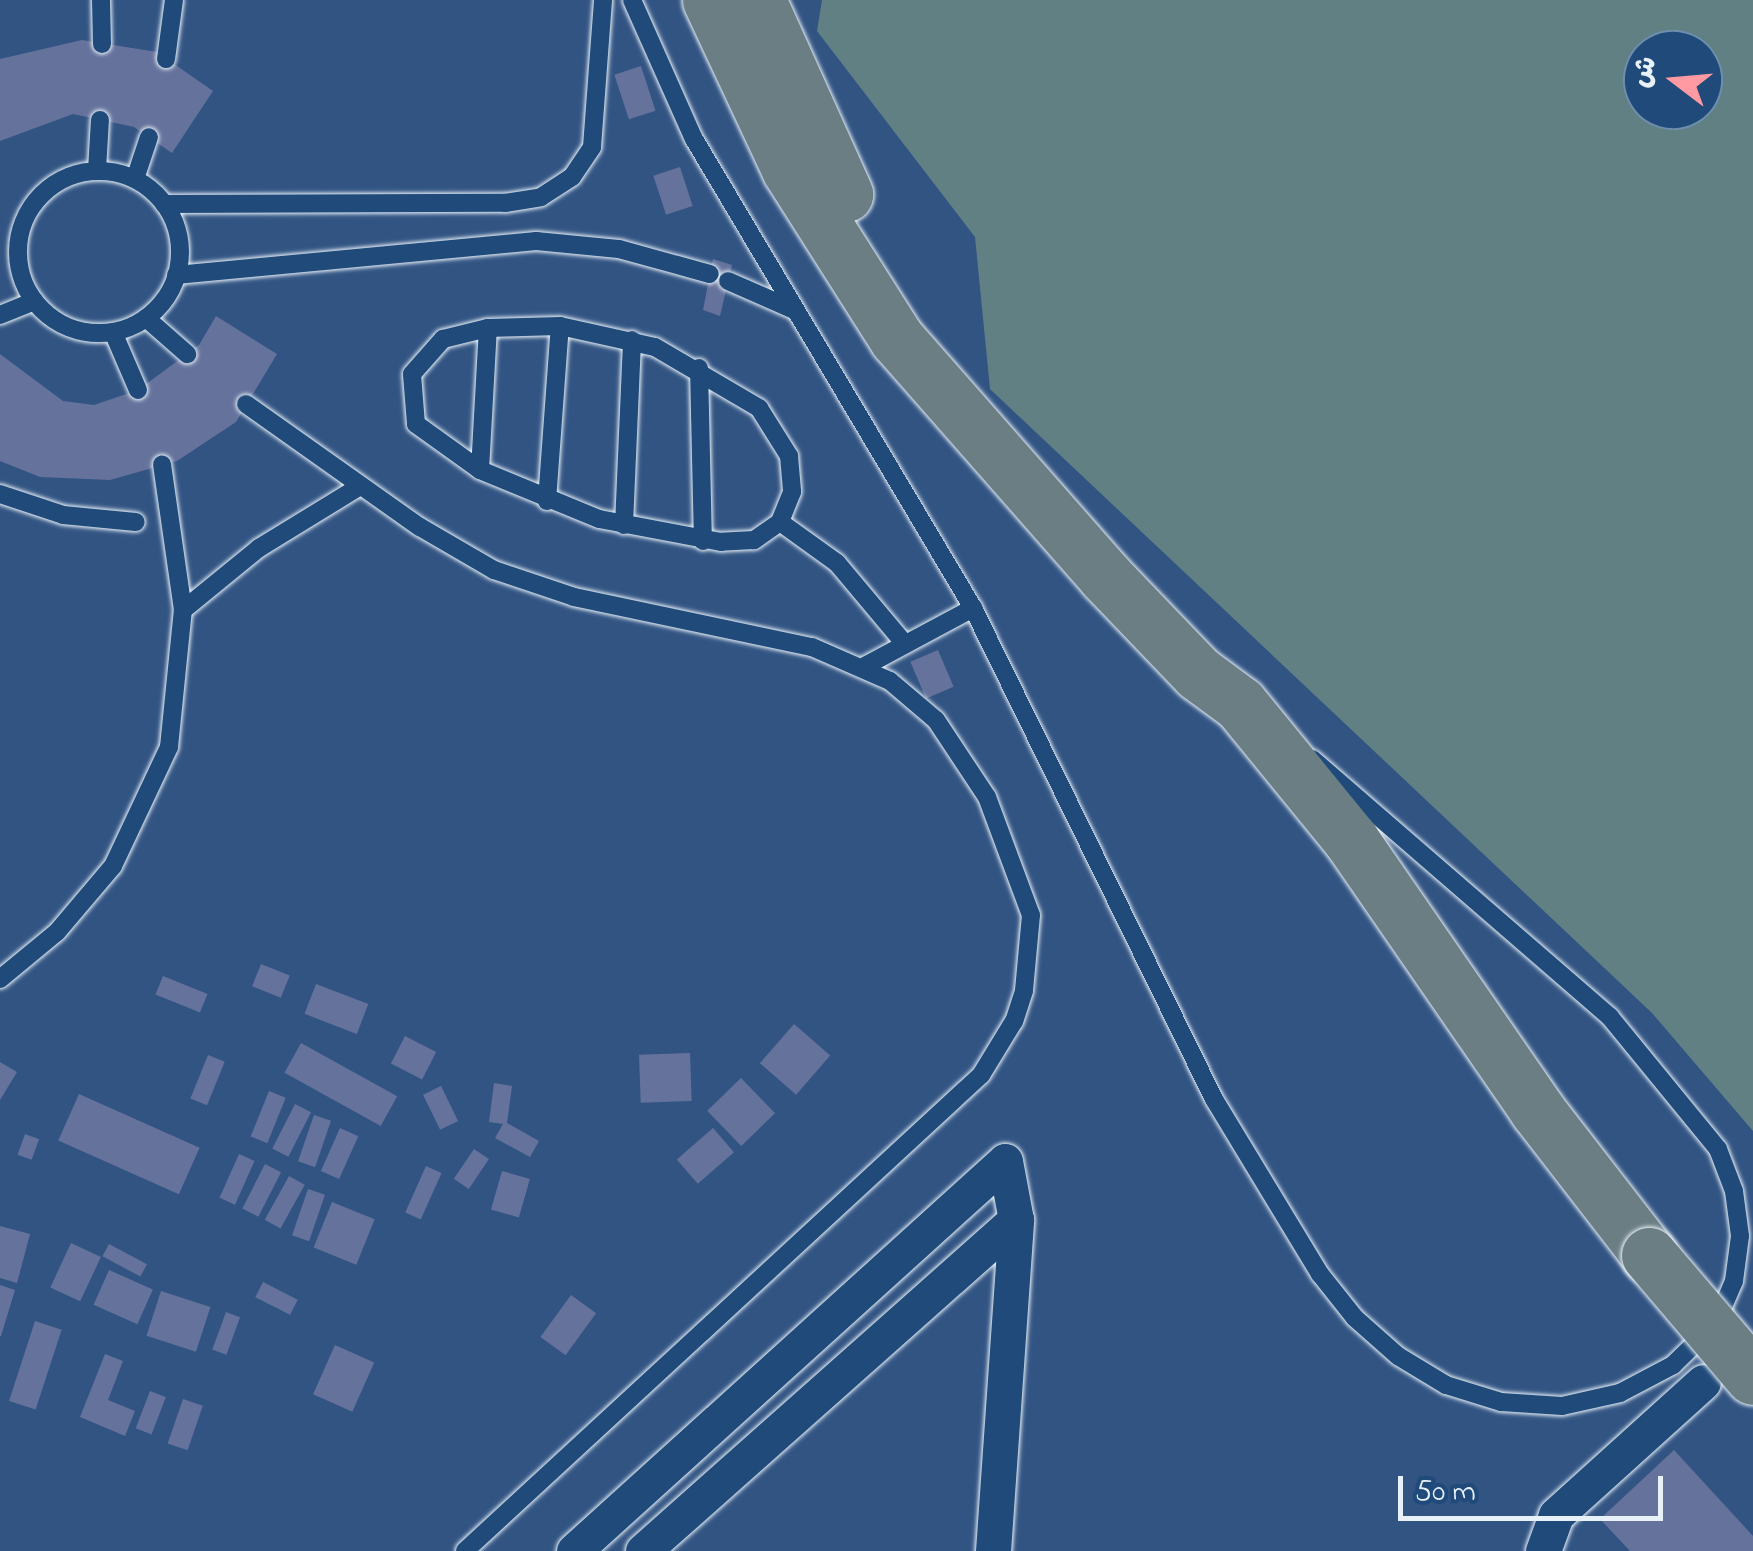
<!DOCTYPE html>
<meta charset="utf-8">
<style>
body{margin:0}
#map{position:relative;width:1753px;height:1551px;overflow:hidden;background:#325483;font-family:"Indie Flower","Playpen Sans Arabic",sans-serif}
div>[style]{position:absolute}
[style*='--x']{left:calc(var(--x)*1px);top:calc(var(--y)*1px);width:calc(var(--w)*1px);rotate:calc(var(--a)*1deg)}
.green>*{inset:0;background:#608084}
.building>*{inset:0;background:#65729c;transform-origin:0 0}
.roads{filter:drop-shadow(0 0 2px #e8f1f8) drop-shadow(0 0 2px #e8f1f8)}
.lane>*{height:18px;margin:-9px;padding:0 9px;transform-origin:9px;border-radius:9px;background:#1f4a7a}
.lane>.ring{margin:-9px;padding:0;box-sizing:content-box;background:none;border:18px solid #1f4a7a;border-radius:50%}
.street>*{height:35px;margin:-17.5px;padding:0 17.5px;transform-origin:17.5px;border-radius:17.5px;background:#1f4a7a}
.primary>*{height:55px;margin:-27.5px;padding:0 27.5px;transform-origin:27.5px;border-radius:27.5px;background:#6b7e84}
.highway>*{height:55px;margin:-27.5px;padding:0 27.5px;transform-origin:27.5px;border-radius:27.5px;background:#6b7e84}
.bridges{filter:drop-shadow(0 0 2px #e8f1f8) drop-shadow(0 0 2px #e8f1f8)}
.primary-bridge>*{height:55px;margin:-27.5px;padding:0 27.5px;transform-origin:27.5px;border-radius:27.5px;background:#6b7e84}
span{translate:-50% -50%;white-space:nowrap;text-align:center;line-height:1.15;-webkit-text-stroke:9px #1f4a7a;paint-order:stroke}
.north{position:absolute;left:1623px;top:30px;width:100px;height:100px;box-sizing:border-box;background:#1f4a7a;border:2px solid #6f8dac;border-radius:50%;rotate:286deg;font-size:28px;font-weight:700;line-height:40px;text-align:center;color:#e8f1f8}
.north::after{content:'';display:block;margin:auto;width:35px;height:45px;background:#ff9aa2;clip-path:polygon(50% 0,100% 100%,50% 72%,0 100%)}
.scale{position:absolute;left:1398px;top:1476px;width:265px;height:45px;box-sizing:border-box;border:5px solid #e8f1f8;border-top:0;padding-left:12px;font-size:30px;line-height:35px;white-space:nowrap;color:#e8f1f8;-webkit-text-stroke:8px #1f4a7a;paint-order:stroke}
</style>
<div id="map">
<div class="green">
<i style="clip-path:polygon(evenodd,822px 0,1753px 0,1753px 1131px,1652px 1013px,990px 389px,975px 237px,817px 31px,822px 0,1643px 50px,1703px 50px,1703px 110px,1643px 110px,1643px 50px)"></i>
</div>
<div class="building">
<i style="clip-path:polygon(82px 40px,157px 52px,213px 91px,172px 153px,134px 127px,73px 114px,0 141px,0 59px)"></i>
<i style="left:641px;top:66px;width:47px;height:28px;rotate:72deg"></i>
<i style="left:680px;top:167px;width:41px;height:28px;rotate:72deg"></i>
<i style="clip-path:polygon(713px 259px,732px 265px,720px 316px,703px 310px)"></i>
<i style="clip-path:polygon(216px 316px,277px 354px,236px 422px,177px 461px,110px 480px,40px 477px,0 461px,0 354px,63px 401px,94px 405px,138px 390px,199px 345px)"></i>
<i style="left:938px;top:650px;width:40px;height:30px;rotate:67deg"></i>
<i style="left:261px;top:964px;width:31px;height:24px;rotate:22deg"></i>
<i style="left:163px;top:976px;width:48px;height:20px;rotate:22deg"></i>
<i style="left:316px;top:984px;width:56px;height:32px;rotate:21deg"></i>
<i style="left:794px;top:1024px;width:48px;height:52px;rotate:41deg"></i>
<i style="left:405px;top:1036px;width:35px;height:31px;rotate:27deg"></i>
<i style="left:301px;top:1043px;width:110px;height:34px;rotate:29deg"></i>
<i style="left:690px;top:1053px;width:48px;height:51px;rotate:88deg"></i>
<i style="left:208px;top:1055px;width:18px;height:47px;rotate:22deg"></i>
<i style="clip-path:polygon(0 1062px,17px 1072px,0 1100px)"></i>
<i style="left:741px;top:1078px;width:49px;height:47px;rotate:46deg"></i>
<i style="clip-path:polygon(494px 1083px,512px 1086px,507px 1123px,539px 1141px,530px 1157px,495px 1138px,503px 1124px,489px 1122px)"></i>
<i style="left:441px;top:1086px;width:39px;height:20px;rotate:64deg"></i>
<i style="left:269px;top:1091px;width:18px;height:49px;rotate:22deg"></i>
<i style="left:79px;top:1094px;width:132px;height:51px;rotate:24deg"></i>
<i style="left:295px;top:1104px;width:18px;height:50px;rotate:27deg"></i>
<i style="left:314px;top:1115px;width:18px;height:49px;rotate:19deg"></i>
<i style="left:340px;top:1128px;width:20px;height:47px;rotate:24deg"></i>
<i style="left:713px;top:1128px;width:32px;height:48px;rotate:49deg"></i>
<i style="left:25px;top:1134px;width:15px;height:22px;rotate:20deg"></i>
<i style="left:474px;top:1149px;width:18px;height:36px;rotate:34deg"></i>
<i style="left:239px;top:1154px;width:17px;height:48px;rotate:24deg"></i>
<i style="left:265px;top:1164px;width:18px;height:50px;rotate:27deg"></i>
<i style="left:426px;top:1166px;width:17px;height:51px;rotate:24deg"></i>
<i style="left:502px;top:1171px;width:29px;height:40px;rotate:16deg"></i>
<i style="left:289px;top:1176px;width:18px;height:50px;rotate:29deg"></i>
<i style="left:308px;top:1189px;width:18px;height:49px;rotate:19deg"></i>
<i style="left:332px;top:1202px;width:46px;height:49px;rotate:22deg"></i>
<i style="clip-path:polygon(0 1226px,30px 1234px,17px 1283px,0 1278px)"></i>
<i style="left:71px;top:1243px;width:33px;height:49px;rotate:25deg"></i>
<i style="left:109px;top:1244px;width:43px;height:14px;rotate:28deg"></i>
<i style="left:109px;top:1270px;width:48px;height:38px;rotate:24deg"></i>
<i style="left:263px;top:1282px;width:39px;height:17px;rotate:27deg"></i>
<i style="clip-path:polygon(0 1285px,15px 1290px,1px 1336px,0 1336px)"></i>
<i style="left:161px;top:1291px;width:52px;height:47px;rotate:18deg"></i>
<i style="left:571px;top:1295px;width:31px;height:52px;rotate:36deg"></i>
<i style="left:226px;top:1312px;width:15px;height:40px;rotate:20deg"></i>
<i style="left:35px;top:1321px;width:28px;height:84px;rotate:18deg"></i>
<i style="left:335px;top:1345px;width:43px;height:54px;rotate:24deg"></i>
<i style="clip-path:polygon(105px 1354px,123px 1361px,108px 1400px,135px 1411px,125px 1436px,80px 1417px)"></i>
<i style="left:150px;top:1391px;width:17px;height:40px;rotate:21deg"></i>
<i style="left:183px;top:1399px;width:21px;height:47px;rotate:19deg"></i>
<i style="clip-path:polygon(1674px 1450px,1753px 1536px,1753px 1551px,1630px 1551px,1600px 1519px)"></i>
</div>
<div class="roads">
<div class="lane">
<i style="--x:101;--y:0;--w:44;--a:88.7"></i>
<i style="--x:632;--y:0;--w:152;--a:66"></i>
<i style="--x:694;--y:139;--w:546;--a:59.25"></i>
<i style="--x:973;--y:608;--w:547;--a:63.86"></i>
<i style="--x:1214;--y:1099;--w:205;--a:58.8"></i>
<i style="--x:1320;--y:1274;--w:56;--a:51.5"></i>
<i style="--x:1355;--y:1318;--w:57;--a:41.5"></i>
<i style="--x:1398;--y:1356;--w:56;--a:31.1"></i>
<i style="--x:1446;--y:1385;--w:58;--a:17.2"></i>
<i style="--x:1501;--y:1402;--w:61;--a:3.8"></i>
<i style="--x:1562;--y:1406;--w:59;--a:-12.6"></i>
<i style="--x:1620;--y:1393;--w:60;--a:-27.8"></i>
<i style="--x:1673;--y:1365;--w:60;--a:-44.3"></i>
<i style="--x:1716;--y:1323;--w:46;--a:-66.8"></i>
<i style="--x:1734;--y:1281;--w:45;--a:-82.4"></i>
<i style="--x:1740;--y:1236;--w:45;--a:-97.6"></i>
<i style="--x:1734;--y:1191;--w:45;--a:-110.9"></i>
<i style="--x:1718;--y:1149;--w:171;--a:-129.3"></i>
<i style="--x:1610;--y:1017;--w:394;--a:-139.1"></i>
<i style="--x:166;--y:59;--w:60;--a:-82.3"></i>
<i style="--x:97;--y:170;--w:50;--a:-86.6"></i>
<i class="ring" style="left:18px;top:171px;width:144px;height:144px"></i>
<i style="--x:135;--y:179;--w:44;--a:-71.6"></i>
<i style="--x:164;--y:204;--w:341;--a:-0.2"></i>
<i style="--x:505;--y:203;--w:36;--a:-9"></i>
<i style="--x:541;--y:197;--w:37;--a:-33"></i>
<i style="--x:572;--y:177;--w:36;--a:-56"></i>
<i style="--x:592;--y:147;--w:147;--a:-85.7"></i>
<i style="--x:176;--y:275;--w:362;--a:-5.4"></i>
<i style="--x:536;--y:241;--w:83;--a:5.5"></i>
<i style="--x:619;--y:249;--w:94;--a:15.4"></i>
<i style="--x:728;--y:281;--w:72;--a:23.7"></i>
<i style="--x:0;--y:315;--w:37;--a:-22"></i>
<i style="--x:146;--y:318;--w:55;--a:41.3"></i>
<i style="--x:560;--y:326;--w:97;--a:12.5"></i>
<i style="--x:655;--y:347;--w:121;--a:30.4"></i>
<i style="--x:759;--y:408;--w:57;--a:58"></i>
<i style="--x:789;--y:456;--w:36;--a:85"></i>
<i style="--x:792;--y:492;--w:32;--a:112"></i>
<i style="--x:780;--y:522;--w:32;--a:145"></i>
<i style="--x:754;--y:540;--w:33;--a:177"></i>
<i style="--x:721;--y:542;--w:124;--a:-169.3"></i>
<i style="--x:599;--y:519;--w:129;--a:-157.6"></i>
<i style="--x:480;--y:470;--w:79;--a:-144.3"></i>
<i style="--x:416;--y:424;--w:50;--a:-94.6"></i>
<i style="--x:412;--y:374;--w:47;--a:-48.5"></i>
<i style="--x:443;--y:339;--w:46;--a:-13.7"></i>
<i style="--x:488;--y:328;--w:72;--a:-1.6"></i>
<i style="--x:113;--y:332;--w:63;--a:66.7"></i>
<i style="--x:699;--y:368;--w:173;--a:88.7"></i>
<i style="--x:246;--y:404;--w:213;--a:35.3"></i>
<i style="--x:420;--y:527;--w:86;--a:30.2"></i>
<i style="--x:494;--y:570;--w:84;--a:18.6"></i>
<i style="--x:574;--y:597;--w:243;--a:11.9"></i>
<i style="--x:812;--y:647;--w:85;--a:23.6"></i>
<i style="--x:890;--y:681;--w:60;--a:40.3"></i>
<i style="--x:936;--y:720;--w:92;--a:56.5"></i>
<i style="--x:987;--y:797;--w:126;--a:69.6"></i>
<i style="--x:1031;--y:915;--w:76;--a:95.3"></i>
<i style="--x:1024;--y:991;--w:32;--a:108"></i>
<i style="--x:1014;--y:1021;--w:63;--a:121.4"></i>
<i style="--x:981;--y:1075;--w:702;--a:137.31"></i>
<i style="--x:480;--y:470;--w:142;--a:-86.8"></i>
<i style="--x:0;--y:494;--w:66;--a:18.4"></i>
<i style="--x:63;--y:515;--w:73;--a:5.5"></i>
<i style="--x:547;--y:501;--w:175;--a:-85.8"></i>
<i style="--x:780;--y:522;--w:70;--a:35.7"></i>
<i style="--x:837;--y:563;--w:106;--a:50"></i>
<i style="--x:624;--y:525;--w:185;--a:-87.5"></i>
<i style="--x:183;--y:610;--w:98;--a:-39.2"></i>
<i style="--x:259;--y:548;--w:119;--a:-31.5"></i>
<i style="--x:865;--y:666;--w:123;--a:-28.2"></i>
<i style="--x:0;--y:979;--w:74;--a:-39.5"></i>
<i style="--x:57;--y:932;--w:87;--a:-49.7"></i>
<i style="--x:113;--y:866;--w:132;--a:-64.8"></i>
<i style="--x:169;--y:747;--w:138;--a:-84.2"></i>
<i style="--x:183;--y:610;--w:147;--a:-98.2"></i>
</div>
<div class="street">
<i style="--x:574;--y:1551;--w:581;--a:-42.14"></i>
<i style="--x:643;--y:1551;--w:499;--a:-41.6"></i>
<i style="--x:1016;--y:1220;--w:60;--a:-100.6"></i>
<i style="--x:993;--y:1551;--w:332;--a:-86"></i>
<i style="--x:1543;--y:1551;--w:38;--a:-70"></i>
<i style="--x:1556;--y:1515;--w:198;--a:-42.1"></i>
</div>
<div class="primary">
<i style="--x:1240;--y:704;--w:176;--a:50.8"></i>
<i style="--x:1351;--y:840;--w:328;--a:55.4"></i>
<i style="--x:1537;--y:1110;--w:183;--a:52.3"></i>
</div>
<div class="highway">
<i style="--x:710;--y:0;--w:187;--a:64.9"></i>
<i style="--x:789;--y:169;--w:201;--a:57.6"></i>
<i style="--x:897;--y:339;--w:315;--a:48.7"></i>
<i style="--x:1105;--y:576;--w:134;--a:46.2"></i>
<i style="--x:1198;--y:673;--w:52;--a:36.4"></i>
<i style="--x:758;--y:0;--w:213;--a:65.8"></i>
</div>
</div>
<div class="bridges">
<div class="primary-bridge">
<i style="--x:1649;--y:1255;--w:160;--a:49.6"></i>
</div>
</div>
<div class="north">ش</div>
<div class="scale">50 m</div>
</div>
